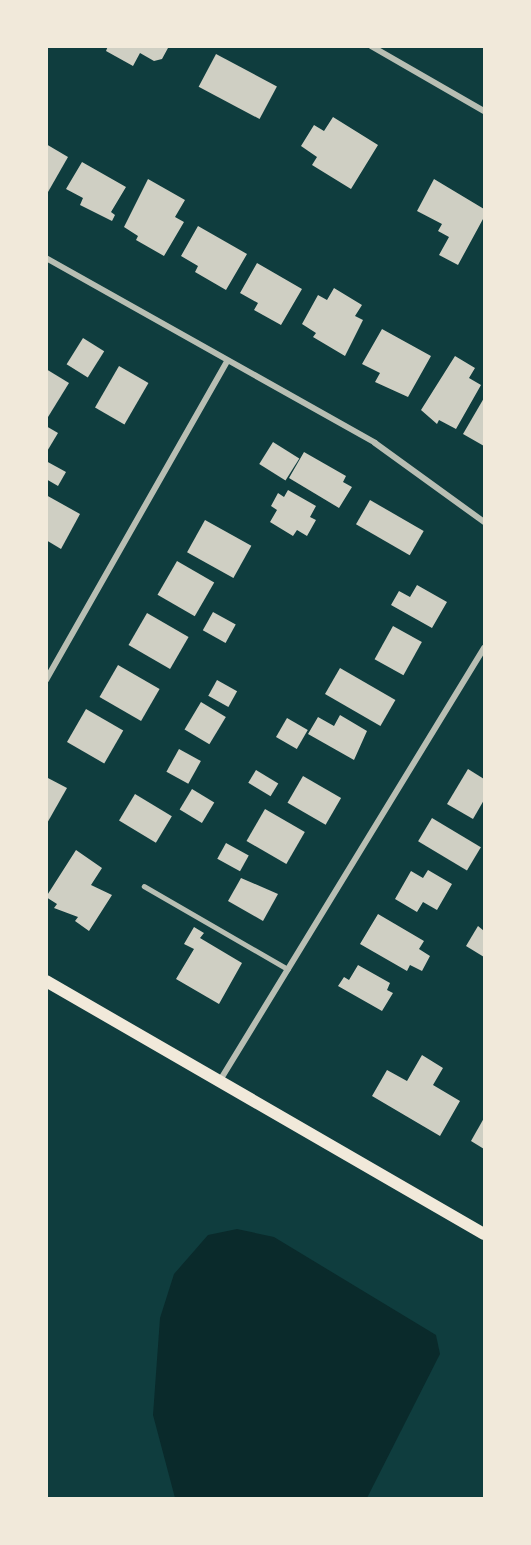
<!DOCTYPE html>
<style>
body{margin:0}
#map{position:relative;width:531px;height:1545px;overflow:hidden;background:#0f3d3e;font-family:"DejaVu Sans",sans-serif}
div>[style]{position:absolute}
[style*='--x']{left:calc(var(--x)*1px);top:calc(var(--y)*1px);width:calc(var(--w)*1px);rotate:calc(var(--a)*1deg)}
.water>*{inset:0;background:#0a2a2b}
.building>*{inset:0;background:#cfcfc3;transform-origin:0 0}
.service>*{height:4.5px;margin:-2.25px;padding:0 2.25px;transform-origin:2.25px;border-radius:2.25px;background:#b8beb3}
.minor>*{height:6px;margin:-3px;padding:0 3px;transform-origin:3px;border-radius:3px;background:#b8beb3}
.secondary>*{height:12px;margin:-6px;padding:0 6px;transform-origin:6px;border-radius:6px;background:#f1e9da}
span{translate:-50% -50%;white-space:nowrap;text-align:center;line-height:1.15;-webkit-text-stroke:6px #f1e9da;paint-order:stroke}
.frame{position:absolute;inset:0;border:48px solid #f1e9da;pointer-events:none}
</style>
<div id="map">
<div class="water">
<i style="clip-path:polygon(237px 1229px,274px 1237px,436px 1335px,440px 1354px,367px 1498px,175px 1498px,153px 1415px,160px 1318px,174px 1274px,208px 1235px)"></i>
</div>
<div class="building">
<i style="clip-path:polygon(108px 46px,167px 46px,168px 48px,162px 59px,154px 61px,140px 53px,133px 66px,106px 51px)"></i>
<i style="left:216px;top:54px;width:69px;height:37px;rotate:28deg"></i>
<i style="clip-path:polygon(333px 117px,378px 145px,351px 189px,312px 165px,317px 157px,301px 146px,314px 125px,324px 131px)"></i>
<i style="clip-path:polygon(46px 144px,68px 157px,48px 192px,46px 192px)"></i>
<i style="clip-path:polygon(82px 162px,126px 187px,111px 212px,115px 215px,112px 221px,80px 205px,83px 198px,66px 189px)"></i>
<i style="clip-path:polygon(148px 179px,185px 200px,175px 217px,184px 222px,164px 256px,136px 240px,138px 236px,124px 227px)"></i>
<i style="clip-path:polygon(434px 179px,484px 209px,483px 219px,458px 265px,439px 255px,449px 237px,438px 231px,442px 224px,417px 211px)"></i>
<i style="clip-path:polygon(198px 226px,247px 254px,226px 290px,195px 272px,198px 266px,181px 256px)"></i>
<i style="clip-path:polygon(257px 263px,302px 289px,281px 325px,254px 310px,258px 303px,240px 293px)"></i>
<i style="clip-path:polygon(334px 288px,362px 305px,355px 316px,363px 320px,345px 356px,313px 337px,316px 333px,302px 324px,318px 295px,327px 300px)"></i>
<i style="clip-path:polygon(382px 329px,431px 356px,408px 397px,375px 382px,380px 373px,362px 364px)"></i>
<i style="left:83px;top:338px;width:25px;height:31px;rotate:32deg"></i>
<i style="clip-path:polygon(455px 356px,475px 368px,469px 378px,481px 385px,456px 429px,439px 420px,437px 424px,421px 410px)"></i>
<i style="left:119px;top:366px;width:34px;height:48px;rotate:30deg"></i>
<i style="clip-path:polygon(46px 369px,69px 383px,48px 417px,46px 416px)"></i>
<i style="clip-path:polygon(484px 398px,484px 446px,463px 434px)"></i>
<i style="clip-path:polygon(46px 426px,58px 433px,46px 453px)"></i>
<i style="left:273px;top:442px;width:31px;height:26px;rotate:32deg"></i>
<i style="clip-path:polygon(304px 452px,346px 476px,343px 482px,352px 487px,339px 508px,289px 478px)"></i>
<i style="clip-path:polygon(46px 461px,66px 472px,58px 486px,46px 479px)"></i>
<i style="clip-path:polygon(288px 490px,316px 506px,310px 517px,316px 520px,307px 536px,297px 530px,293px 536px,270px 522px,277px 510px,271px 506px,278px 493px,284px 497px)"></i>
<i style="clip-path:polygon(46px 495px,80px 514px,61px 549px,46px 540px)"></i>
<i style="left:370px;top:500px;width:62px;height:28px;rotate:30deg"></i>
<i style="left:205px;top:520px;width:53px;height:37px;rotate:29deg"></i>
<i style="left:177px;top:561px;width:43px;height:39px;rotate:30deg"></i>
<i style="clip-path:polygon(417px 585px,447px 602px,432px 628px,391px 605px,399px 591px,410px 597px)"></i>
<i style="left:213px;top:612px;width:26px;height:21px;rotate:29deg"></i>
<i style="left:147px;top:613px;width:48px;height:37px;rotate:30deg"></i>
<i style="left:393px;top:626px;width:33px;height:38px;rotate:29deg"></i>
<i style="left:118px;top:665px;width:48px;height:37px;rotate:30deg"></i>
<i style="left:340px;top:668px;width:64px;height:30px;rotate:30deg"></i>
<i style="left:217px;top:680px;width:23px;height:18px;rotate:29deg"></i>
<i style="left:201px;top:702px;width:29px;height:32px;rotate:31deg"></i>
<i style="left:86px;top:709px;width:43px;height:38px;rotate:30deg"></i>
<i style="clip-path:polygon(340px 715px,367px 731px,354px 760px,308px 734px,318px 717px,334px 726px)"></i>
<i style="left:287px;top:718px;width:24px;height:22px;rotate:30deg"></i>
<i style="left:179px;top:749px;width:25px;height:26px;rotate:29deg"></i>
<i style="clip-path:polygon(468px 769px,484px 779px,484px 800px,473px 819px,447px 804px)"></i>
<i style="left:256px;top:770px;width:26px;height:15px;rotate:31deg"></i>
<i style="left:303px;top:776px;width:44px;height:31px;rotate:30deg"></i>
<i style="clip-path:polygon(46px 777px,67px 788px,46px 825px)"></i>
<i style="left:192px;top:789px;width:26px;height:24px;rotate:31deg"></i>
<i style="left:135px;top:794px;width:43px;height:31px;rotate:31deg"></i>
<i style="left:265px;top:809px;width:46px;height:37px;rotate:30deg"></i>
<i style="left:432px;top:818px;width:57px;height:27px;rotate:31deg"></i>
<i style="left:226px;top:843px;width:26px;height:18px;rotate:29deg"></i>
<i style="clip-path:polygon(76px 850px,102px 868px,91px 885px,112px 895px,89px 931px,75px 921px,78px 917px,54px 908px,57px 904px,46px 897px)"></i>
<i style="clip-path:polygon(428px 870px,452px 884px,437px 910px,423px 902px,417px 912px,395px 899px,411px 871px,423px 878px)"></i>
<i style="clip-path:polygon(241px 878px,278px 894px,263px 921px,228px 901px)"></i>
<i style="clip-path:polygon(378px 914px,424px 941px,419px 949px,430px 956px,422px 971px,410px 965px,407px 971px,360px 944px)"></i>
<i style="clip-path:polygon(478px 926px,484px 931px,484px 957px,466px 946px)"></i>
<i style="clip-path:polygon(194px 927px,204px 933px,200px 938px,242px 963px,219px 1004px,176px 979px,194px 949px,184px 944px)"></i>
<i style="clip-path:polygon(358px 965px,390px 983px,387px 990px,393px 993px,382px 1011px,338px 986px,344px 977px,349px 980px)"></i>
<i style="clip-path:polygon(422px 1055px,443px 1068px,433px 1085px,460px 1101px,440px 1136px,372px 1096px,387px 1070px,407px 1081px)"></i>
<i style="clip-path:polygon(484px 1118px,484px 1149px,471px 1141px)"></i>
</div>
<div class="service">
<i style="--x:144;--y:886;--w:166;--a:30"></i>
</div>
<div class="minor">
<i style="--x:371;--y:46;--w:130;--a:29.9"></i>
<i style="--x:46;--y:258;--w:377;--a:29.3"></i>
<i style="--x:375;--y:443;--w:135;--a:35.9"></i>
<i style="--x:46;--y:680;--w:367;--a:-60.4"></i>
<i style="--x:219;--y:1082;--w:509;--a:-58.59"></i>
</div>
<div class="secondary">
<i style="--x:46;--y:981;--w:506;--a:30.01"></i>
</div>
<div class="frame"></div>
</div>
